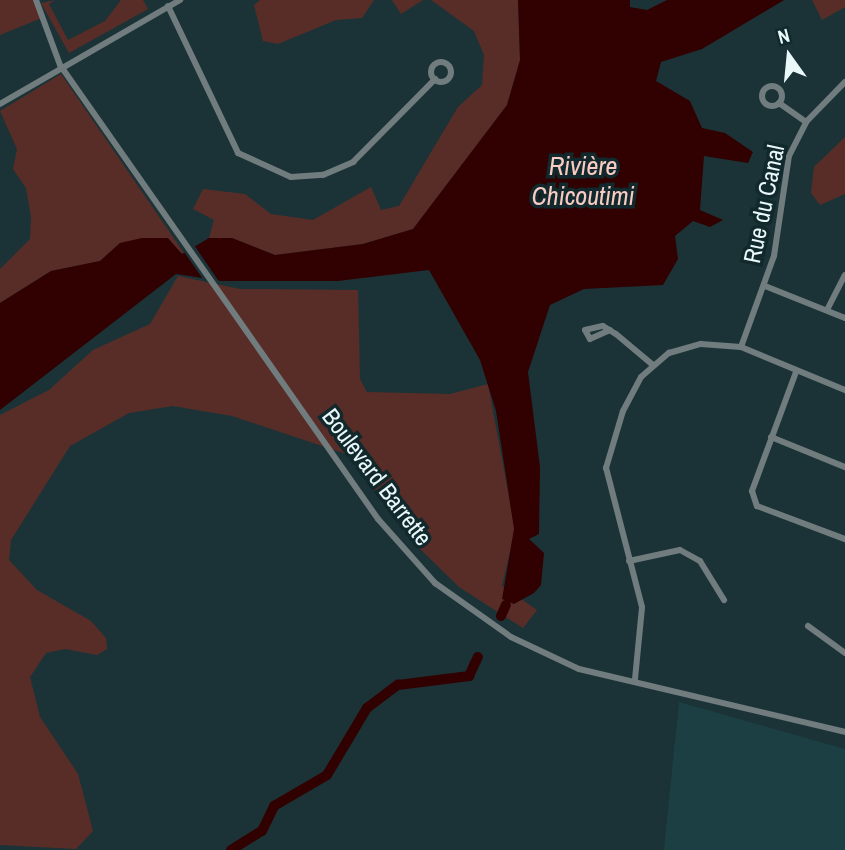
<!DOCTYPE html>
<meta charset="utf-8">
<style>
body{margin:0}
#map{position:relative;width:845px;height:850px;overflow:hidden;background:#1b3337;font-family:"Archivo Narrow",sans-serif}
div>[style]{position:absolute}
[style*='--x']{left:calc(var(--x)*1px);top:calc(var(--y)*1px);width:calc(var(--w)*1px);rotate:calc(var(--a)*1deg)}
.built>*{inset:0;background:#1c3f44}
.green>*{inset:0;background:#592d27}
.water>*{inset:0;background:#310000}
.pier>*{inset:0;background:#1b3337}
.river>*{height:10px;margin:-5px;padding:0 5px;transform-origin:5px;border-radius:5px;background:#310000}
.minor>*{height:6px;margin:-3px;padding:0 3px;transform-origin:3px;border-radius:3px;background:#717c7e}
.minor>.ring{margin:-3px;padding:0;box-sizing:content-box;background:none;border:6px solid #717c7e;border-radius:50%}
span{translate:-50% -50%;white-space:nowrap;text-align:center;line-height:1.15;-webkit-text-stroke:7px #11292d;paint-order:stroke}
.street-label{font-size:24px;color:#eaf8fa}
.water-label{font-size:26px;color:#facbc3;font-style:italic}
.north{position:absolute;left:754px;top:21px;width:70px;height:70px;-webkit-text-stroke:5px #11292d;paint-order:stroke;rotate:345deg;font-size:19px;font-weight:700;line-height:28px;text-align:center;color:#eaf8fa}
.north::after{content:'';display:block;margin:auto;width:24px;height:32px;background:#eaf8fa;clip-path:polygon(50% 0,100% 100%,50% 72%,0 100%)}
</style>
<div id="map">
<div class="built">
<i style="clip-path:polygon(679px 702px,845px 749px,845px 850px,664px 850px)"></i>
</div>
<div class="green">
<i style="clip-path:polygon(0 0,33px 0,44px 17px,0 35px)"></i>
<i style="clip-path:polygon(55px 0,49px 4px,68px 40px,105px 21px,121px 0,143px 0,148px 9px,69px 53px,41px 3px)"></i>
<i style="clip-path:polygon(260px 0,374px 0,362px 18px,336px 20px,278px 44px,263px 41px,254px 5px)"></i>
<i style="clip-path:polygon(392px 0,423px 0,401px 14px)"></i>
<i style="clip-path:polygon(431px 0,518px 0,520px 60px,507px 105px,413px 229px,363px 244px,275px 255px,232px 238px,209px 238px,214px 220px,193px 209px,203px 189px,245px 194px,271px 214px,313px 220px,371px 187px,381px 210px,399px 206px,458px 107px,482px 85px,484px 55px,474px 31px)"></i>
<i style="clip-path:polygon(812px 0,845px 0,845px 7px,822px 20px)"></i>
<i style="clip-path:polygon(61px 74px,184px 253px,120px 243px,100px 261px,51px 271px,0 303px,0 269px,30px 239px,31px 217px,26px 188px,13px 169px,17px 149px,0 111px)"></i>
<i style="clip-path:polygon(845px 137px,845px 194px,820px 205px,811px 193px,814px 167px)"></i>
<i style="clip-path:polygon(178px 276px,240px 289px,358px 290px,360px 379px,367px 392px,450px 394px,488px 384px,515px 530px,502px 586px,537px 610px,523px 628px,459px 587px,416px 545px,349px 455px,232px 416px,173px 406px,129px 413px,70px 446px,11px 540px,9px 560px,37px 590px,91px 621px,106px 638px,107px 649px,97px 655px,65px 649px,46px 653px,30px 677px,40px 717px,78px 774px,93px 831px,76px 849px,0 845px,0 415px,49px 390px,93px 350px,150px 324px)"></i>
</div>
<div class="water">
<i style="clip-path:polygon(518px 0,630px 0,630px 7px,647px 10px,667px 0,784px 0,702px 49px,661px 62px,656px 81px,690px 101px,702px 128px,725px 133px,753px 152px,748px 163px,704px 156px,700px 210px,723px 220px,710px 227px,693px 221px,675px 236px,678px 259px,663px 285px,584px 289px,550px 305px,528px 372px,540px 467px,539px 534px,529px 539px,544px 553px,541px 585px,534px 593px,514px 604px,502px 599px,514px 529px,496px 411px,480px 360px,429px 270px,338px 281px,221px 281px,176px 274px,0 410px,0 303px,51px 271px,100px 261px,120px 243px,142px 238px,168px 238px,182px 254px,209px 238px,232px 238px,275px 255px,363px 244px,413px 229px,507px 105px,520px 60px)"></i>
</div>
<div class="pier">
<i style="clip-path:polygon(194px 245px,220px 283px,205px 282px,180px 246px)"></i>
</div>
<div class="river">
<i style="--x:501;--y:616;--w:12;--a:-66"></i>
<i style="--x:231;--y:850;--w:36;--a:-32"></i>
<i style="--x:262;--y:831;--w:28;--a:-64"></i>
<i style="--x:274;--y:806;--w:61;--a:-30.3"></i>
<i style="--x:327;--y:775;--w:78;--a:-59.2"></i>
<i style="--x:367;--y:708;--w:39;--a:-37"></i>
<i style="--x:398;--y:685;--w:72;--a:-7.2"></i>
<i style="--x:469;--y:676;--w:21;--a:-65"></i>
</div>
<div class="minor">
<i style="--x:36;--y:0;--w:69;--a:69.7"></i>
<i style="--x:60;--y:65;--w:554;--a:54.99"></i>
<i style="--x:378;--y:519;--w:86;--a:48.3"></i>
<i style="--x:435;--y:583;--w:93;--a:35.4"></i>
<i style="--x:511;--y:637;--w:75;--a:25.2"></i>
<i style="--x:579;--y:669;--w:273;--a:13.3"></i>
<i style="--x:168;--y:6;--w:163;--a:64.5"></i>
<i style="--x:238;--y:153;--w:58;--a:24.4"></i>
<i style="--x:291;--y:177;--w:32;--a:-4"></i>
<i style="--x:323;--y:175;--w:33;--a:-23"></i>
<i style="--x:353;--y:162;--w:117;--a:-45.3"></i>
<i class="ring" style="left:431px;top:62px;width:14px;height:14px"></i>
<i class="ring" style="left:762px;top:86px;width:14px;height:14px"></i>
<i style="--x:779;--y:103;--w:33;--a:35"></i>
<i style="--x:0;--y:104;--w:208;--a:-30"></i>
<i style="--x:765;--y:286;--w:86;--a:21.8"></i>
<i style="--x:827;--y:310;--w:39;--a:-63"></i>
<i style="--x:610;--y:330;--w:22;--a:156"></i>
<i style="--x:590;--y:339;--w:10;--a:-119"></i>
<i style="--x:585;--y:330;--w:18;--a:-13"></i>
<i style="--x:603;--y:326;--w:15;--a:32"></i>
<i style="--x:616;--y:334;--w:48;--a:40"></i>
<i style="--x:741;--y:347;--w:97;--a:-70.1"></i>
<i style="--x:774;--y:256;--w:101;--a:-81.5"></i>
<i style="--x:789;--y:156;--w:38;--a:-63"></i>
<i style="--x:806;--y:122;--w:56;--a:-45.7"></i>
<i style="--x:796;--y:372;--w:127;--a:110.3"></i>
<i style="--x:752;--y:491;--w:16;--a:72"></i>
<i style="--x:757;--y:506;--w:94;--a:20.6"></i>
<i style="--x:771;--y:437;--w:80;--a:22.1"></i>
<i style="--x:629;--y:561;--w:52;--a:-12.2"></i>
<i style="--x:680;--y:550;--w:23;--a:29"></i>
<i style="--x:700;--y:561;--w:46;--a:58.4"></i>
<i style="--x:808;--y:626;--w:46;--a:36.1"></i>
<i style="--x:635;--y:679;--w:72;--a:-84.4"></i>
<i style="--x:642;--y:607;--w:144;--a:-104.5"></i>
<i style="--x:606;--y:468;--w:59;--a:-73.4"></i>
<i style="--x:623;--y:411;--w:38;--a:-62"></i>
<i style="--x:641;--y:377;--w:37;--a:-41"></i>
<i style="--x:669;--y:353;--w:33;--a:-16"></i>
<i style="--x:701;--y:344;--w:40;--a:4.3"></i>
<i style="--x:741;--y:347;--w:113;--a:22.5"></i>
</div>
<div class="street-label">
<span style="left:764px;top:204px;rotate:-78deg">Rue du Canal</span>
<span style="left:377px;top:477px;rotate:53deg">Boulevard Barrette</span>
</div>
<div class="water-label">
<span style="left:583px;top:181px">Rivière<br>Chicoutimi</span>
</div>
<div class="north">N</div>
</div>
